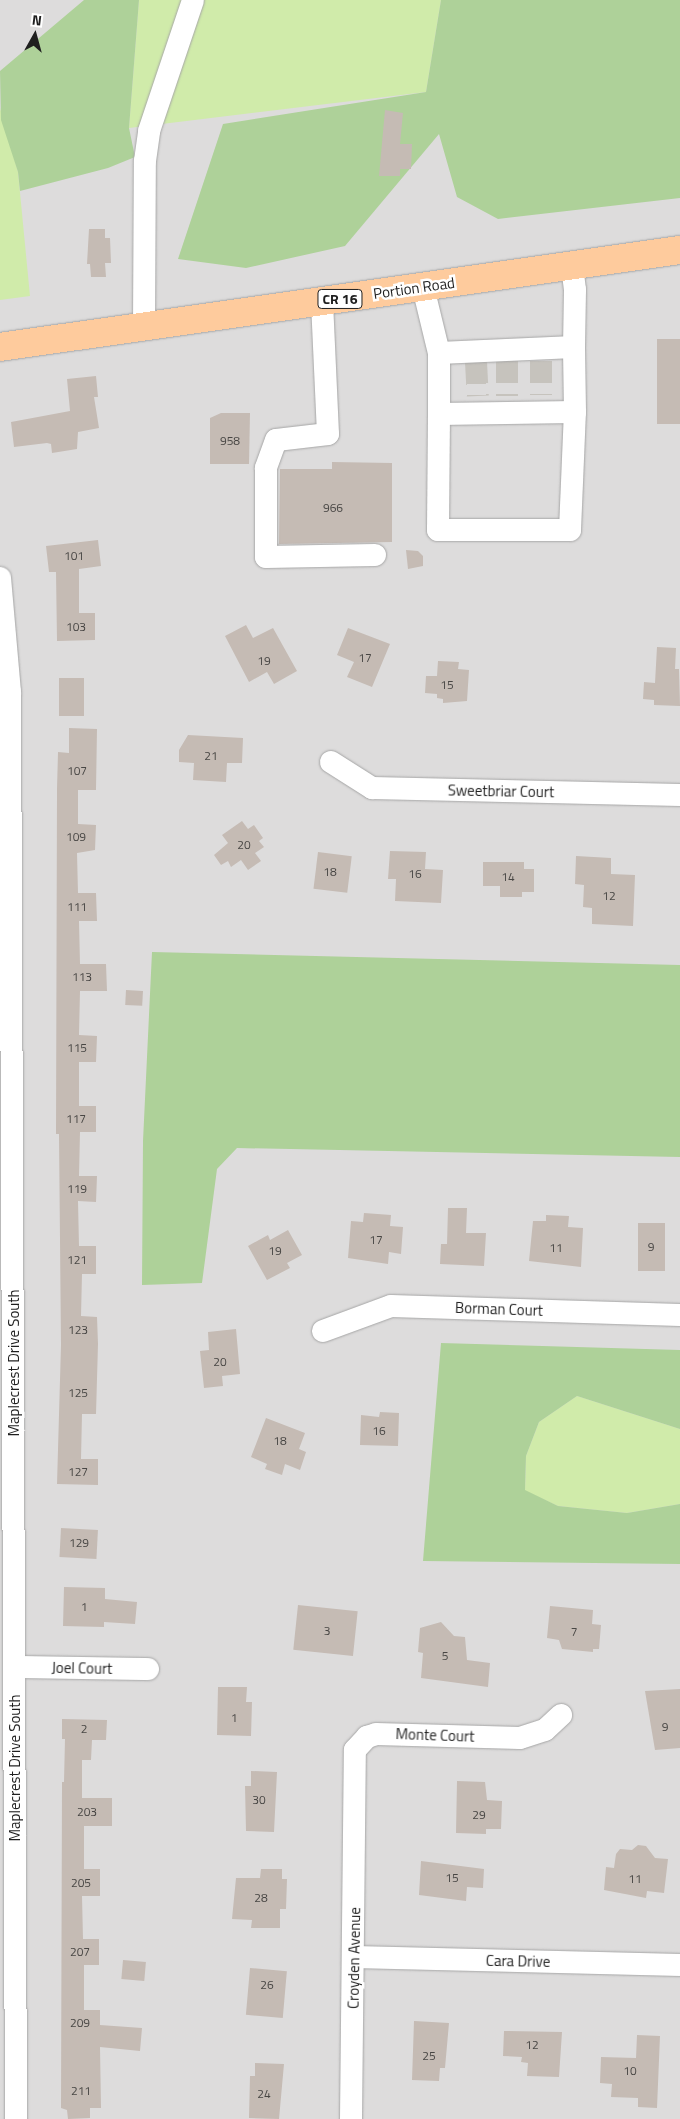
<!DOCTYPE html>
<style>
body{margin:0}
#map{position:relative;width:680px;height:2119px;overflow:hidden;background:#f0ece5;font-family:"Titillium Web",sans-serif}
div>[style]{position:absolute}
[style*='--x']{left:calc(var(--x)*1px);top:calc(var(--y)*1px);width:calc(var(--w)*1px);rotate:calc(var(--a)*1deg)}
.residential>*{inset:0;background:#dddcdc;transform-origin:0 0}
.grass>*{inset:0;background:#d0ebaa}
.forest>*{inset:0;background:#aed199}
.building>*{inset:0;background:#c5bbb4;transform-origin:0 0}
.minor-tunnel>*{height:22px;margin-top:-11px;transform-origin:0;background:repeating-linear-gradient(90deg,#c6c3bd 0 22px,transparent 0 33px)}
.roads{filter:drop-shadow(0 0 1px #a6a6a6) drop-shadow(0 0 1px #a6a6a6)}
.minor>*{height:22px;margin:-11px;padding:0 11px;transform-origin:11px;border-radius:11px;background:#fff}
.major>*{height:28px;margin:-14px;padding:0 14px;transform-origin:14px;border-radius:14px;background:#fecb9d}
span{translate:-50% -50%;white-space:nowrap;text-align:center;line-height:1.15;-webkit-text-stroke:5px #fff;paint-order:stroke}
.number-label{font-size:12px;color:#484644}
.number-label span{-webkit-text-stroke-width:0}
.shield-label span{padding:1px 4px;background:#fff;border:1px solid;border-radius:4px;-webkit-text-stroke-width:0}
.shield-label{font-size:14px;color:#1f1f1f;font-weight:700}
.street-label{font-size:15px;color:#1f1f1f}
.north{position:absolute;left:10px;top:10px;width:50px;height:50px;-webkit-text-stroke:4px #fff;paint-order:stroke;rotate:7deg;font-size:14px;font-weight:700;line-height:20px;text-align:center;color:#1f1f1f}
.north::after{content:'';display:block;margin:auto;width:18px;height:22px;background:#1f1f1f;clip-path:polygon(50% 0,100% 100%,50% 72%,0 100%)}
</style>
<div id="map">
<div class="residential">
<i style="left:0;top:0;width:680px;height:2119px"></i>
</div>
<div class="grass">
<i style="clip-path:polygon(139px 0,441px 0,426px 92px,129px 128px)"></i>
<i style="clip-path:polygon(0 108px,18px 172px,30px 296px,0 300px)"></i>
<i style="clip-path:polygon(577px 1396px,680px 1429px,680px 1504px,627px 1513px,558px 1506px,525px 1491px,526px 1456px,539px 1422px)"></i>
</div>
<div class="forest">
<i style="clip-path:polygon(84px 0,139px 0,129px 128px,135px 157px,108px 168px,20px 191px,18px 172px,1px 120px,0 71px)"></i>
<i style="clip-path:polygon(441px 0,680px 0,680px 198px,498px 219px,457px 197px,439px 134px,345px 246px,246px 268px,178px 259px,223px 124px,426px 92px)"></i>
<i style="clip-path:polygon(152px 952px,680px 965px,680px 1157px,237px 1148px,217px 1169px,202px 1283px,142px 1285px,143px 1141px)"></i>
<i style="clip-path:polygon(441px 1343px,680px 1350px,680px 1429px,577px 1396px,539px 1422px,526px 1456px,525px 1490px,558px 1506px,627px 1513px,680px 1504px,680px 1564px,423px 1561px)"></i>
</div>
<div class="building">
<i style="clip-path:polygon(385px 110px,403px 113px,400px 144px,412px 144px,411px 169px,400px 169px,400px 176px,379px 176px)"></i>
<i style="clip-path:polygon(89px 229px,105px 229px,105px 238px,110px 238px,111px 263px,105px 263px,106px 277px,91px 277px,90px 264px,87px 264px)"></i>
<i style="left:680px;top:339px;width:85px;height:23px;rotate:90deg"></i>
<i style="clip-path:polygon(96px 376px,98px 397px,94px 397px,99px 428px,78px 432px,77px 449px,52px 453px,51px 444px,47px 443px,14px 447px,11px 422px,70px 411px,67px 379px)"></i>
<i style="clip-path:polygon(221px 413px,250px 413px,249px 464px,210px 464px,210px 418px)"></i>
<i style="clip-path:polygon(332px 462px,392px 463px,392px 542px,279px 544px,280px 469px,332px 469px)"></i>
<i style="clip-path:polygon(98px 540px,101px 566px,79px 569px,79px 613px,95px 613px,95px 640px,57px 641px,56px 572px,49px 572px,46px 546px)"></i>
<i style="clip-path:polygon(406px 550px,418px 551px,423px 556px,423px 566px,408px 569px)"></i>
<i style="clip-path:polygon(246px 625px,253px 638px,273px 628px,297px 671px,274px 684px,267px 672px,249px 682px,225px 636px)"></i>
<i style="clip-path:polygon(348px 628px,390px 644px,372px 687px,347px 677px,354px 662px,337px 655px)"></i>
<i style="clip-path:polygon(657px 647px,676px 648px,675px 669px,679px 669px,680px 706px,654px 705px,654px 700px,643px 699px,644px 682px,655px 683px)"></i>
<i style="clip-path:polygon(438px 661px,459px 662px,458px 669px,469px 670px,467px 701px,443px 703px,443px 699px,437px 698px,437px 694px,425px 693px,426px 676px,437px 676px)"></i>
<i style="left:59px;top:678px;width:25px;height:38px"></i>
<i style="clip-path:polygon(69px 728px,97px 729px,96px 790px,78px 790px,78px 824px,96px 825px,95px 850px,77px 853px,78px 893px,96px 893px,97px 921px,79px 921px,80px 964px,106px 964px,107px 991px,80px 991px,79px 1035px,97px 1036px,96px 1062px,79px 1062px,79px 1106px,96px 1106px,96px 1132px,80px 1132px,79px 1176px,97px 1176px,96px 1202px,78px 1201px,79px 1246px,96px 1246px,96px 1274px,82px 1274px,81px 1316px,97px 1317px,98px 1344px,96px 1414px,82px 1414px,81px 1459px,98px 1459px,98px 1485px,57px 1484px,61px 1345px,59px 1134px,56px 1134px,57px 789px,58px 752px,69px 753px)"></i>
<i style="clip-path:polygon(188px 735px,243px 738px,242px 763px,227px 763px,226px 782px,193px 780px,194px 763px,179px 762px,179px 750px)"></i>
<i style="clip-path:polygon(242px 821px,248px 829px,254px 825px,263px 838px,259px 841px,264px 847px,255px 853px,261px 861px,248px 870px,241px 860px,231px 867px,228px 861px,221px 865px,214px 855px,228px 843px,222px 835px)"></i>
<i style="clip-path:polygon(390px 851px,426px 852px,425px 869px,443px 870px,441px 903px,395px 901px,396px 879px,388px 879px)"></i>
<i style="left:318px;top:852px;width:34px;height:37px;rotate:7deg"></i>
<i style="clip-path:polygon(576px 856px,611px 858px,611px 874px,635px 875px,633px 926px,592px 924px,592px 908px,583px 907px,584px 885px,575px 884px)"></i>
<i style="clip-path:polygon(483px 862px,524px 862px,524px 869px,534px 869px,534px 892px,522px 892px,522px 897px,500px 897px,500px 886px,483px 886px)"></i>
<i style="left:126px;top:990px;width:17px;height:15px;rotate:3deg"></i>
<i style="clip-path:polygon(448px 1208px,467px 1208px,466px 1233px,486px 1233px,484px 1266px,440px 1264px,441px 1244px,447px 1244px)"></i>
<i style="clip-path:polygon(364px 1213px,391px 1215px,390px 1226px,403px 1227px,401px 1254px,389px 1252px,388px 1264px,348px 1258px,351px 1221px,363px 1222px)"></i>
<i style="clip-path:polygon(546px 1215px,569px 1216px,568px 1227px,583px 1228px,581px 1267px,529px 1261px,533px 1221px,546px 1221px)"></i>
<i style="left:638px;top:1223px;width:27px;height:48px"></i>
<i style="clip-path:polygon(288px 1230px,302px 1255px,287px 1263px,290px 1268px,267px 1280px,248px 1246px,268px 1235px,270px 1240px)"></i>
<i style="clip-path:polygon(236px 1329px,240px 1374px,222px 1376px,223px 1386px,204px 1388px,200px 1351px,209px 1350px,208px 1332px)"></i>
<i style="clip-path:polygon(380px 1412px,399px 1413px,398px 1446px,360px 1445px,361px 1415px,379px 1417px)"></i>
<i style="clip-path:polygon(266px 1418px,305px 1433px,299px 1449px,306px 1452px,300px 1470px,285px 1464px,282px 1475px,265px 1469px,267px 1464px,251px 1457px)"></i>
<i style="left:61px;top:1528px;width:37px;height:29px;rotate:3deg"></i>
<i style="clip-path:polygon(64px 1587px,105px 1588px,105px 1599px,137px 1602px,135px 1624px,104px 1622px,104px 1627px,63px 1626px)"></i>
<i style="left:298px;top:1605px;width:60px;height:45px;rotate:6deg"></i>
<i style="clip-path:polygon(550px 1606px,593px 1610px,592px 1624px,601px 1625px,599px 1649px,593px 1649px,593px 1652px,562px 1649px,559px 1640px,547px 1638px)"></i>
<i style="clip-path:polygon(441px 1622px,454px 1636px,465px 1637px,467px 1660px,490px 1663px,488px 1687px,421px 1678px,423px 1653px,418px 1652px,420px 1628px)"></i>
<i style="clip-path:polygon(218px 1687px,247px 1687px,246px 1702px,252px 1702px,251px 1736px,217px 1735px)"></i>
<i style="clip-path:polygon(680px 1689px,680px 1748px,655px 1750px,645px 1691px)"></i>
<i style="clip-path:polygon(62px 1719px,107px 1720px,106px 1740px,92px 1740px,91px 1760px,82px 1760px,82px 1798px,112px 1798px,112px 1826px,84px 1826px,84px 1869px,100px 1869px,100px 1896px,82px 1896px,83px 1939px,99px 1939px,99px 1965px,84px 1965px,84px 2010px,100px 2010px,100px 2025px,142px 2028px,140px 2051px,100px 2047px,101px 2108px,90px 2108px,90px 2118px,68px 2119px,67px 2110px,61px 2108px,62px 1782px,64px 1782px,65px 1739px,62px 1739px)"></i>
<i style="clip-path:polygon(251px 1771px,277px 1772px,274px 1832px,246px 1831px,245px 1786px,251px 1786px)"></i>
<i style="clip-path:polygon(457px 1781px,485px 1782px,487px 1800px,502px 1801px,501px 1829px,486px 1829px,486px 1834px,456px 1833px)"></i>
<i style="clip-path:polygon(638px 1845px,646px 1846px,655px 1858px,668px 1859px,664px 1893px,647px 1891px,646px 1898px,604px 1890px,606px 1867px,614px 1868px,616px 1854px,620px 1849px,632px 1850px)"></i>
<i style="clip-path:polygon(421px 1861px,484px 1869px,483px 1888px,467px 1887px,466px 1901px,419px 1895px)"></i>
<i style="clip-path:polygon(261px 1869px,282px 1869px,282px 1879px,287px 1879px,286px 1909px,280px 1909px,280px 1928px,251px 1928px,252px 1920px,232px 1919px,236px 1878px,260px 1878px)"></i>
<i style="left:123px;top:1960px;width:23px;height:19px;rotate:5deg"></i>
<i style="left:250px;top:1968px;width:37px;height:47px;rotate:5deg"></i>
<i style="clip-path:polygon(414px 2021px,449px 2023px,445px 2068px,440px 2068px,439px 2081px,412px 2080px)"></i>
<i style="clip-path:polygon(504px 2031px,562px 2032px,559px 2077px,527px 2076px,528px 2063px,521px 2062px,522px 2057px,503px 2056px)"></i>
<i style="clip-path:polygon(637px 2035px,660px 2036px,657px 2108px,638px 2107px,638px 2098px,611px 2097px,612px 2084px,600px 2083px,601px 2057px,636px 2058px)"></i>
<i style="clip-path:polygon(255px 2063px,284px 2064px,279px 2119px,249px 2118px,250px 2076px,255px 2076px)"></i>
</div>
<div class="minor-tunnel">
<i style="--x:507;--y:361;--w:35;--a:90"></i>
<i style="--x:541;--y:361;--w:34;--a:90"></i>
<i style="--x:476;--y:362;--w:34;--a:87"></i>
</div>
<div class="roads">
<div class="minor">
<i style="--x:423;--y:287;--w:68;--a:76.4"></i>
<i style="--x:439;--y:353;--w:135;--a:-2.5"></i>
<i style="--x:574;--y:347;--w:57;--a:-89"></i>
<i style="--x:575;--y:290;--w:24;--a:-97"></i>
<i style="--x:322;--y:302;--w:132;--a:87.4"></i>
<i style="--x:328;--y:434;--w:52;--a:173.4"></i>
<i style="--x:276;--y:440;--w:30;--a:110"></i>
<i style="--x:266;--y:468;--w:89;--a:90"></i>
<i style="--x:266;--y:557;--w:109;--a:-1.1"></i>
<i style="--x:144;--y:327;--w:166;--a:-89.7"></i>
<i style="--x:145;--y:161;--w:30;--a:-82"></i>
<i style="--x:149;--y:131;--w:138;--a:-71.4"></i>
<i style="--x:439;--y:353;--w:61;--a:90"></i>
<i style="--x:439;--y:414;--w:136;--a:-0.8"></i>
<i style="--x:575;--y:412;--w:65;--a:-90.9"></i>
<i style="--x:439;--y:414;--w:116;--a:90.5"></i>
<i style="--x:438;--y:530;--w:132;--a:0"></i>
<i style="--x:570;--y:530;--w:118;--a:-87.6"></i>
<i style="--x:0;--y:578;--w:114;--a:85"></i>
<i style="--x:10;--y:692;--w:1427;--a:89.76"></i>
<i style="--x:331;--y:762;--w:49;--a:32.4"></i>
<i style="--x:372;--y:788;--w:308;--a:1.3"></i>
<i style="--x:323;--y:1331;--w:72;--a:-20.2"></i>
<i style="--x:391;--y:1306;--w:289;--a:1.8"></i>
<i style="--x:15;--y:1667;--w:133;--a:0.9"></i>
<i style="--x:355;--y:1957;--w:325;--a:1.4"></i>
<i style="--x:351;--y:2119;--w:369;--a:-89.4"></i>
<i style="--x:355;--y:1750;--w:18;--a:-47"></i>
<i style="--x:367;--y:1737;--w:9;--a:-18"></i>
<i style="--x:376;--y:1734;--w:144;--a:1.6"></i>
<i style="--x:520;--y:1738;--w:26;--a:-18"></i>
<i style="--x:545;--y:1730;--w:22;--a:-43"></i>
</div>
<div class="major">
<i style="--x:0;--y:347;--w:687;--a:-8.12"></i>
</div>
</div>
<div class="number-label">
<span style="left:230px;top:441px">958</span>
<span style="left:333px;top:508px">966</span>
<span style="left:74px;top:556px">101</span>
<span style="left:76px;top:627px">103</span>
<span style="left:365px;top:658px">17</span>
<span style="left:264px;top:661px">19</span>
<span style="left:447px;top:685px">15</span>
<span style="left:211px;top:756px">21</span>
<span style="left:77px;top:771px">107</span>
<span style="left:76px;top:837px">109</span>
<span style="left:244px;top:845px">20</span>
<span style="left:330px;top:872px">18</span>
<span style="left:415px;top:874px">16</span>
<span style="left:508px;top:877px">14</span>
<span style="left:609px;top:896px">12</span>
<span style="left:77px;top:907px">111</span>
<span style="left:82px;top:977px">113</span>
<span style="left:77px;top:1048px">115</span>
<span style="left:76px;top:1119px">117</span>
<span style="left:77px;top:1189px">119</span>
<span style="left:376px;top:1240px">17</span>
<span style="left:651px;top:1247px">9</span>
<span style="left:556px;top:1248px">11</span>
<span style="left:275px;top:1251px">19</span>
<span style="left:77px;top:1260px">121</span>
<span style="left:78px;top:1330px">123</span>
<span style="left:220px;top:1362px">20</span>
<span style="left:78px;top:1393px">125</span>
<span style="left:379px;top:1431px">16</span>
<span style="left:280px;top:1441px">18</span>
<span style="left:78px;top:1472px">127</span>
<span style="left:79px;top:1543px">129</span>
<span style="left:84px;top:1607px">1</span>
<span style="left:327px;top:1631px">3</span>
<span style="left:574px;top:1632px">7</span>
<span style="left:445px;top:1656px">5</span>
<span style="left:234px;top:1718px">1</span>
<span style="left:665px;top:1727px">9</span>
<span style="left:84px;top:1729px">2</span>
<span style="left:259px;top:1800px">30</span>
<span style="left:87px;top:1812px">203</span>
<span style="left:479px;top:1815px">29</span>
<span style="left:452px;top:1878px">15</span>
<span style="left:635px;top:1879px">11</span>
<span style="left:81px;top:1883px">205</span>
<span style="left:261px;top:1898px">28</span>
<span style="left:80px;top:1952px">207</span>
<span style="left:267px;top:1985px">26</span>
<span style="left:80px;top:2023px">209</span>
<span style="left:532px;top:2045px">12</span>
<span style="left:429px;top:2056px">25</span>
<span style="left:630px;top:2071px">10</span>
<span style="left:81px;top:2091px">211</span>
<span style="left:264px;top:2094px">24</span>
</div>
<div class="shield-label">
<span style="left:340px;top:299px">CR 16</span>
</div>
<div class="street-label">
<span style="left:414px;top:288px;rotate:-8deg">Portion Road</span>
<span style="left:501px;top:791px;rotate:1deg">Sweetbriar Court</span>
<span style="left:499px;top:1309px;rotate:2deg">Borman Court</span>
<span style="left:14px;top:1363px;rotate:-90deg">Maplecrest Drive South</span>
<span style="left:82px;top:1668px;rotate:1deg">Joel Court</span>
<span style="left:435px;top:1735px;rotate:2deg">Monte Court</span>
<span style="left:15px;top:1768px;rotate:-90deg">Maplecrest Drive South</span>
<span style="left:354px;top:1958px;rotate:-89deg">Croyden Avenue</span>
<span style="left:518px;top:1961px;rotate:1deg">Cara Drive</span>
</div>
<div class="north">N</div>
</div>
